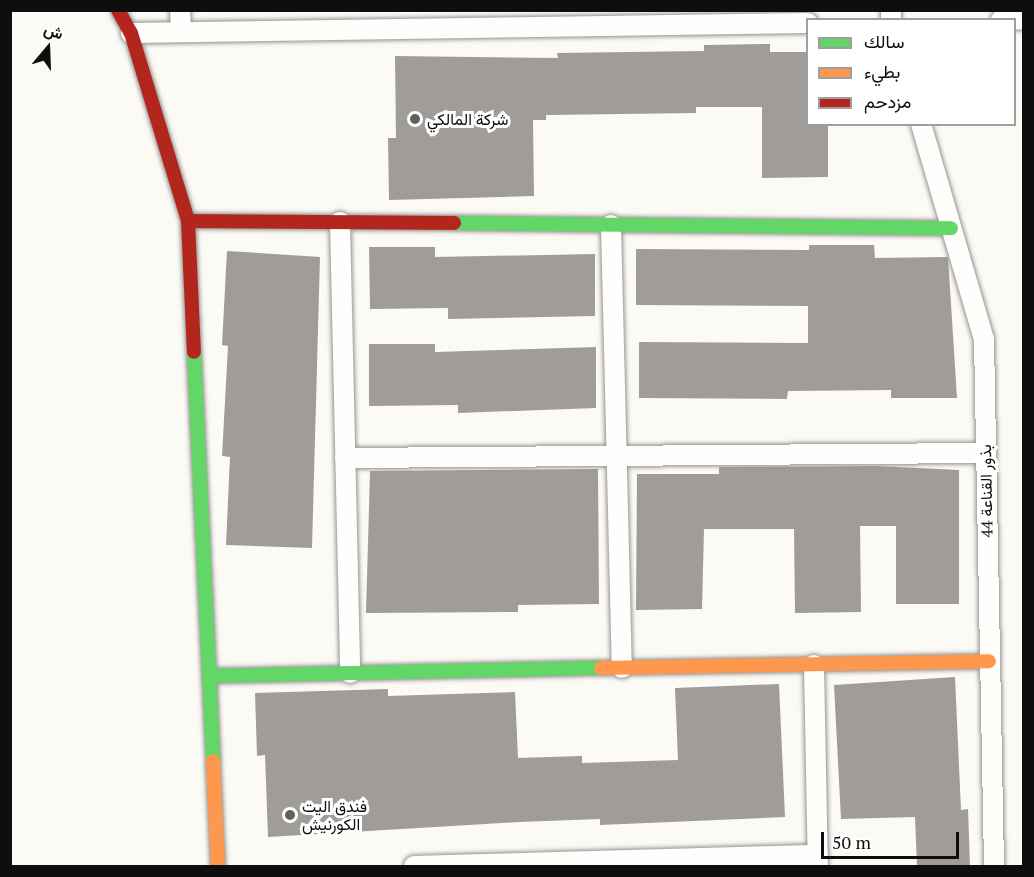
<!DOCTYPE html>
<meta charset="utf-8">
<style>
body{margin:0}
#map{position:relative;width:1034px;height:877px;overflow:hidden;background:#fcfaf4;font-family:"PT Serif",Vazirmatn,serif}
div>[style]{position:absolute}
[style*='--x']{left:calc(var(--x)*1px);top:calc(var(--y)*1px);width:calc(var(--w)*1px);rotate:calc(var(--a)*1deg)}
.building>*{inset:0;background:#9f9c99}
.roads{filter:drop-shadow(0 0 2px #959492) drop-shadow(0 0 2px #959492)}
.street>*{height:20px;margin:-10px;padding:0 10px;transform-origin:10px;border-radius:10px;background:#fffefd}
.fast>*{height:14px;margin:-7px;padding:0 7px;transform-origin:7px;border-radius:7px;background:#63d668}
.slow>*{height:14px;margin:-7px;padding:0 7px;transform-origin:7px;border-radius:7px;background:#ff974d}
.jam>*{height:14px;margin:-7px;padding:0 7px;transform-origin:7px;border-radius:7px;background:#b3261e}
.dots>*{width:16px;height:16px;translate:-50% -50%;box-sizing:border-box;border:3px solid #fff;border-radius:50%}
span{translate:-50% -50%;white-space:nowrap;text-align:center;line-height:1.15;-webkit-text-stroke:6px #fff;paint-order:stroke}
.poi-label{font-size:16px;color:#0e0e0e}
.left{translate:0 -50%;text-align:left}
.street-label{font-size:16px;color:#0e0e0e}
.frame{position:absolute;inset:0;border:12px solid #0e0e0e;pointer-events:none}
.legend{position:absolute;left:806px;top:18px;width:210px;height:108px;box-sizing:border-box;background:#fff;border:2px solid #9f9f9f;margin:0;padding:8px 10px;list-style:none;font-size:18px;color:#0e0e0e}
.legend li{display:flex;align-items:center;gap:12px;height:30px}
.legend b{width:30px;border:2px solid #9f9f9f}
.north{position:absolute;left:18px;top:18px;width:60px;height:60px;-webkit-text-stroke:4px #fff;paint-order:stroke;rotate:19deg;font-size:16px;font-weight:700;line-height:24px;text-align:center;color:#0e0e0e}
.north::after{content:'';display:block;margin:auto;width:21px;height:27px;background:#0e0e0e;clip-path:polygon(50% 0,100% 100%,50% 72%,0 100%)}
.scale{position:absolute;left:821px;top:832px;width:138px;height:27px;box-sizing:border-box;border:3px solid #0e0e0e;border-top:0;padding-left:8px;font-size:18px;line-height:21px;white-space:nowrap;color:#0e0e0e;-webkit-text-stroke:4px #fff;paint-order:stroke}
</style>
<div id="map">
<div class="building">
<i style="clip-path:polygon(770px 44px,770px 52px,807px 52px,807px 124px,828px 124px,828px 177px,762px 178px,762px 107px,696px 107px,696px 113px,546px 115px,546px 120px,533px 120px,534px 196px,389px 200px,388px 138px,396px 138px,395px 56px,558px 58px,557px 53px,704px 51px,704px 45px)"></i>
<i style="clip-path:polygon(809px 245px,874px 245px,875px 258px,948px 257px,957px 398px,891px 398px,891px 390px,788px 391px,787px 399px,639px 398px,639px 342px,808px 343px,808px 306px,636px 305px,636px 249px,809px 250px)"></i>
<i style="clip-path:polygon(369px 247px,435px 247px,435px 257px,595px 254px,595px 316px,448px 319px,448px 308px,370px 309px)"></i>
<i style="clip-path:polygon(227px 251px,320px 257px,312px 548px,226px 545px,230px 457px,222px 456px,228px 346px,222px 345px)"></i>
<i style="clip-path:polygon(369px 344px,435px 344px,435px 352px,596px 347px,596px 408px,458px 413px,458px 405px,369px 406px)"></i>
<i style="clip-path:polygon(877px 466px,959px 470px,959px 604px,896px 604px,896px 526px,860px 526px,861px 612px,795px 613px,794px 529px,704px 529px,702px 609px,636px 610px,637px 474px,719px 474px,719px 467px)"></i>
<i style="clip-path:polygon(598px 469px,599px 604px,518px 605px,518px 612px,366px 613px,370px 471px)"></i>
<i style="clip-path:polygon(955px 677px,961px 810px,968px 809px,970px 867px,917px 867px,915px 817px,841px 819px,834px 685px)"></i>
<i style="clip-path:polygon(779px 684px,785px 817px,600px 825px,600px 819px,520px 822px,268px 837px,265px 755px,257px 756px,255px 693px,388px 689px,388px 696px,515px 692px,518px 758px,582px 756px,582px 763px,678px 760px,675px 688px)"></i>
</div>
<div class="roads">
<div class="street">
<i style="--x:180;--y:10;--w:22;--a:87"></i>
<i style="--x:891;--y:20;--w:10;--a:-90"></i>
<i style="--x:1001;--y:20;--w:23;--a:-2"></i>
<i style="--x:131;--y:33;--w:677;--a:-0.85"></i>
<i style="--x:921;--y:124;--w:224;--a:73.7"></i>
<i style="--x:984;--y:339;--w:527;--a:88.91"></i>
<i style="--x:340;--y:222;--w:451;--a:88.7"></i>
<i style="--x:611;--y:225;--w:443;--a:88.6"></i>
<i style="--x:345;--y:458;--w:640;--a:-0.45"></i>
<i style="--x:814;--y:665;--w:201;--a:88.9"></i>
<i style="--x:414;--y:866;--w:404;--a:-1.6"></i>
</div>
<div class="fast">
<i style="--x:454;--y:223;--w:497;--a:0.6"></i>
<i style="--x:194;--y:352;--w:409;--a:87.3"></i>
<i style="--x:209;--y:676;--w:392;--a:-1.2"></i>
</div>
<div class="slow">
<i style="--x:601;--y:668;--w:388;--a:-1"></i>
<i style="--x:213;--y:761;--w:105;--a:87.3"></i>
</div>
<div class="jam">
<i style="--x:118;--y:10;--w:26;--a:61"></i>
<i style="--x:131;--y:33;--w:196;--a:73.1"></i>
<i style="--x:188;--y:221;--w:131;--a:87.4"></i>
<i style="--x:188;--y:221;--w:266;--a:0.4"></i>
</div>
</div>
<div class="dots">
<i style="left:415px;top:119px;background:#61615e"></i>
<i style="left:290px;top:815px;background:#61615e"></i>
</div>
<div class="poi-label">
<span class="left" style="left:427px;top:119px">شركة المالكي</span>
<span class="left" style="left:302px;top:815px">فندق اليت<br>الكورنيش</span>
</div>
<div class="street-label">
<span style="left:986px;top:491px;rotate:-91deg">بذور القناعة 44</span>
</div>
<div class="frame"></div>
<ul class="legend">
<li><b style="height:8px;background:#63d668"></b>سالك</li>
<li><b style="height:8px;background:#ff974d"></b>بطيء</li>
<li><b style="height:8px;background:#b3261e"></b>مزدحم</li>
</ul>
<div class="north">ش</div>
<div class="scale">50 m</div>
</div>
